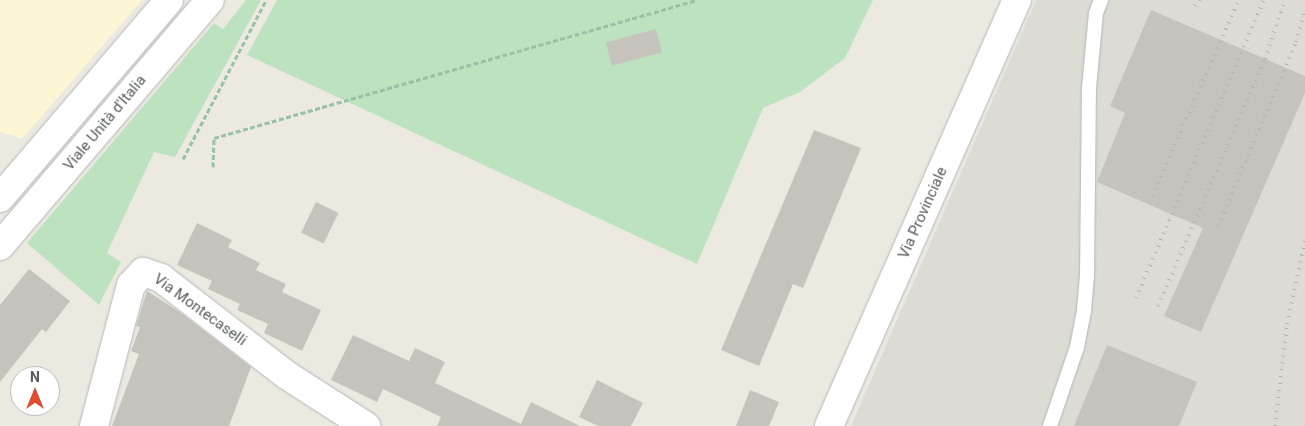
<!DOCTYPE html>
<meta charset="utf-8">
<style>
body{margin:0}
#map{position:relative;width:1305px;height:426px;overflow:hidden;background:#ebe9e0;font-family:Roboto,sans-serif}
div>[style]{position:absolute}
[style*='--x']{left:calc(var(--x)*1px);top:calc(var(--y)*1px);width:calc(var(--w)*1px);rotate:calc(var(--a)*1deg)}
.commercial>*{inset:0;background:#fcf6d4}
.industrial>*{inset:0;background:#dcdbd4}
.green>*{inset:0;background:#bce2bf}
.building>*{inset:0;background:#c6c3bd;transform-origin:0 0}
.path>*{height:3px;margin-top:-1.5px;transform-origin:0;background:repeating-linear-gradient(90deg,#96c2a7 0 5px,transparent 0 7.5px)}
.roads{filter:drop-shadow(0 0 1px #b5b7bc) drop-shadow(0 0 1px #b5b7bc)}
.service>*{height:14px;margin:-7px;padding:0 7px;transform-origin:7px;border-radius:7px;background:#fff}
.minor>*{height:28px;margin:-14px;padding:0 14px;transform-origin:14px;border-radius:14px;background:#fff}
.secondary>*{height:28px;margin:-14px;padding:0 14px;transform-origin:14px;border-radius:14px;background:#fff}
.rail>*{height:4px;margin-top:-2px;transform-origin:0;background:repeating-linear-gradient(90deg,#b1b2b2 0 1px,transparent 0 7px)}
span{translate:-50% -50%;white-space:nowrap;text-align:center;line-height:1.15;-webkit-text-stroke:4.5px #fff;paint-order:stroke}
.street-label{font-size:15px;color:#585b60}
.north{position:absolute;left:10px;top:366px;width:50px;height:50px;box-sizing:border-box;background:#fff;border:1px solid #bcbdbf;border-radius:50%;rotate:0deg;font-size:14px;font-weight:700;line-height:20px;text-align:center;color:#585b60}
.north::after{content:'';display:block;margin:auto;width:18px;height:22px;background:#e04c30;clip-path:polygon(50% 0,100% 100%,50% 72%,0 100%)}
</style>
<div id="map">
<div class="commercial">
<i style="clip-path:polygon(0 0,142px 0,22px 139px,0 132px)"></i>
</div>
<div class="industrial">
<i style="clip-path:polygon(1036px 0,1305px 0,1305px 426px,851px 426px)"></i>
</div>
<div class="green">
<i style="clip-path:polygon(246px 0,261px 0,175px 157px,154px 152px,107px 253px,121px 262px,99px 305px,27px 243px,214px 23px,223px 29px)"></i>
<i style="clip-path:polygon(277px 0,873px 0,845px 58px,800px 92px,763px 108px,697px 264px,247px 55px)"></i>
</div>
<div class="building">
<i style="clip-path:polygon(1151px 10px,1305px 76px,1305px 93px,1201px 332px,1164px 316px,1203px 228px,1097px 182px,1125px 113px,1110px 106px)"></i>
<i style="left:656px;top:29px;width:24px;height:52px;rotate:75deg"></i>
<i style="clip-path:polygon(814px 130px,861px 148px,803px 288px,793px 284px,759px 366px,721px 350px)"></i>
<i style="left:316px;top:202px;width:25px;height:34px;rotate:26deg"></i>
<i style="clip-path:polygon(197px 223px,232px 240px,228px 247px,260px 263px,256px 270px,286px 284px,282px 292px,321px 310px,302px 351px,264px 333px,268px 324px,237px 310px,240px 304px,208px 289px,212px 281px,177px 265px)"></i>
<i style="clip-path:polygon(29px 269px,70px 301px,46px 332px,42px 329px,0 382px,0 305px)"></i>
<i style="clip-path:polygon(147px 291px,181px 313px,251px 367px,229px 426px,112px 426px,139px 354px,131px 351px,140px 327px,136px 326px)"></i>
<i style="clip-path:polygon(353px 335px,409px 361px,415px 348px,445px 362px,435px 383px,521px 424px,531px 402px,580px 426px,437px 426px,441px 417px,383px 389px,377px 402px,331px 380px)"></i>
<i style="clip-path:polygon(1107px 345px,1197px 382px,1179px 426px,1074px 426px)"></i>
<i style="clip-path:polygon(597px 380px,643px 403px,631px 426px,598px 426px,579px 417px)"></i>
<i style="clip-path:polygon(750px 390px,779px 402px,769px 426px,736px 426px)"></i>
</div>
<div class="path">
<i style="--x:183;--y:159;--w:179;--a:-62.4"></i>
<i style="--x:213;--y:167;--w:29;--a:-88"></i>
<i style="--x:214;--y:138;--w:502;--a:-15.95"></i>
</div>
<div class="roads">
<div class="service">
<i style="--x:1050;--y:426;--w:83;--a:-71.1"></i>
<i style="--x:1077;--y:347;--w:38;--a:-79"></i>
<i style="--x:1084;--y:310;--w:34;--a:-85"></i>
<i style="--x:1087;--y:276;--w:188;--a:-89.4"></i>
<i style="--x:1089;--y:88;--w:75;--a:-84.7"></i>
<i style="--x:1096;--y:13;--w:14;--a:-69"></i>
</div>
<div class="minor">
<i style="--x:94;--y:426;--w:146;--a:-75.3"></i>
<i style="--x:131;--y:285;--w:18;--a:-47"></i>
<i style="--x:143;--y:272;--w:19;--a:18"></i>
<i style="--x:161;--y:278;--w:160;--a:37.7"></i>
<i style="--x:288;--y:376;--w:93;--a:32.7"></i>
<i style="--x:829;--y:426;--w:466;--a:-66.2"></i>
</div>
<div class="secondary">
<i style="--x:0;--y:198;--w:260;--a:-49.5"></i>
<i style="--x:0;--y:246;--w:323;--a:-49.5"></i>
</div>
</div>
<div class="rail">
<i style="--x:1195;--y:6;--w:8;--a:-50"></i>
<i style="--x:1152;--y:196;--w:214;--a:-66.1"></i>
<i style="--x:1218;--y:226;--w:200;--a:-67"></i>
<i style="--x:1296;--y:42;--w:35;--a:-75"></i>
<i style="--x:1136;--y:298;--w:324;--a:-66.8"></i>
<i style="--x:1158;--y:306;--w:269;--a:-66.6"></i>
<i style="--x:1265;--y:59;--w:62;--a:-71.3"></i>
<i style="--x:1275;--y:426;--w:103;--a:-83.3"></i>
<i style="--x:1287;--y:324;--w:85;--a:-77.8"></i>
</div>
<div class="street-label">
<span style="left:105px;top:123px;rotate:-50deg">Viale Unità d'Italia</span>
<span style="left:923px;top:213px;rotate:-66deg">Via Provinciale</span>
<span style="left:200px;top:310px;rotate:36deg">Via Montecaselli</span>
</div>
<div class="north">N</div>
</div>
